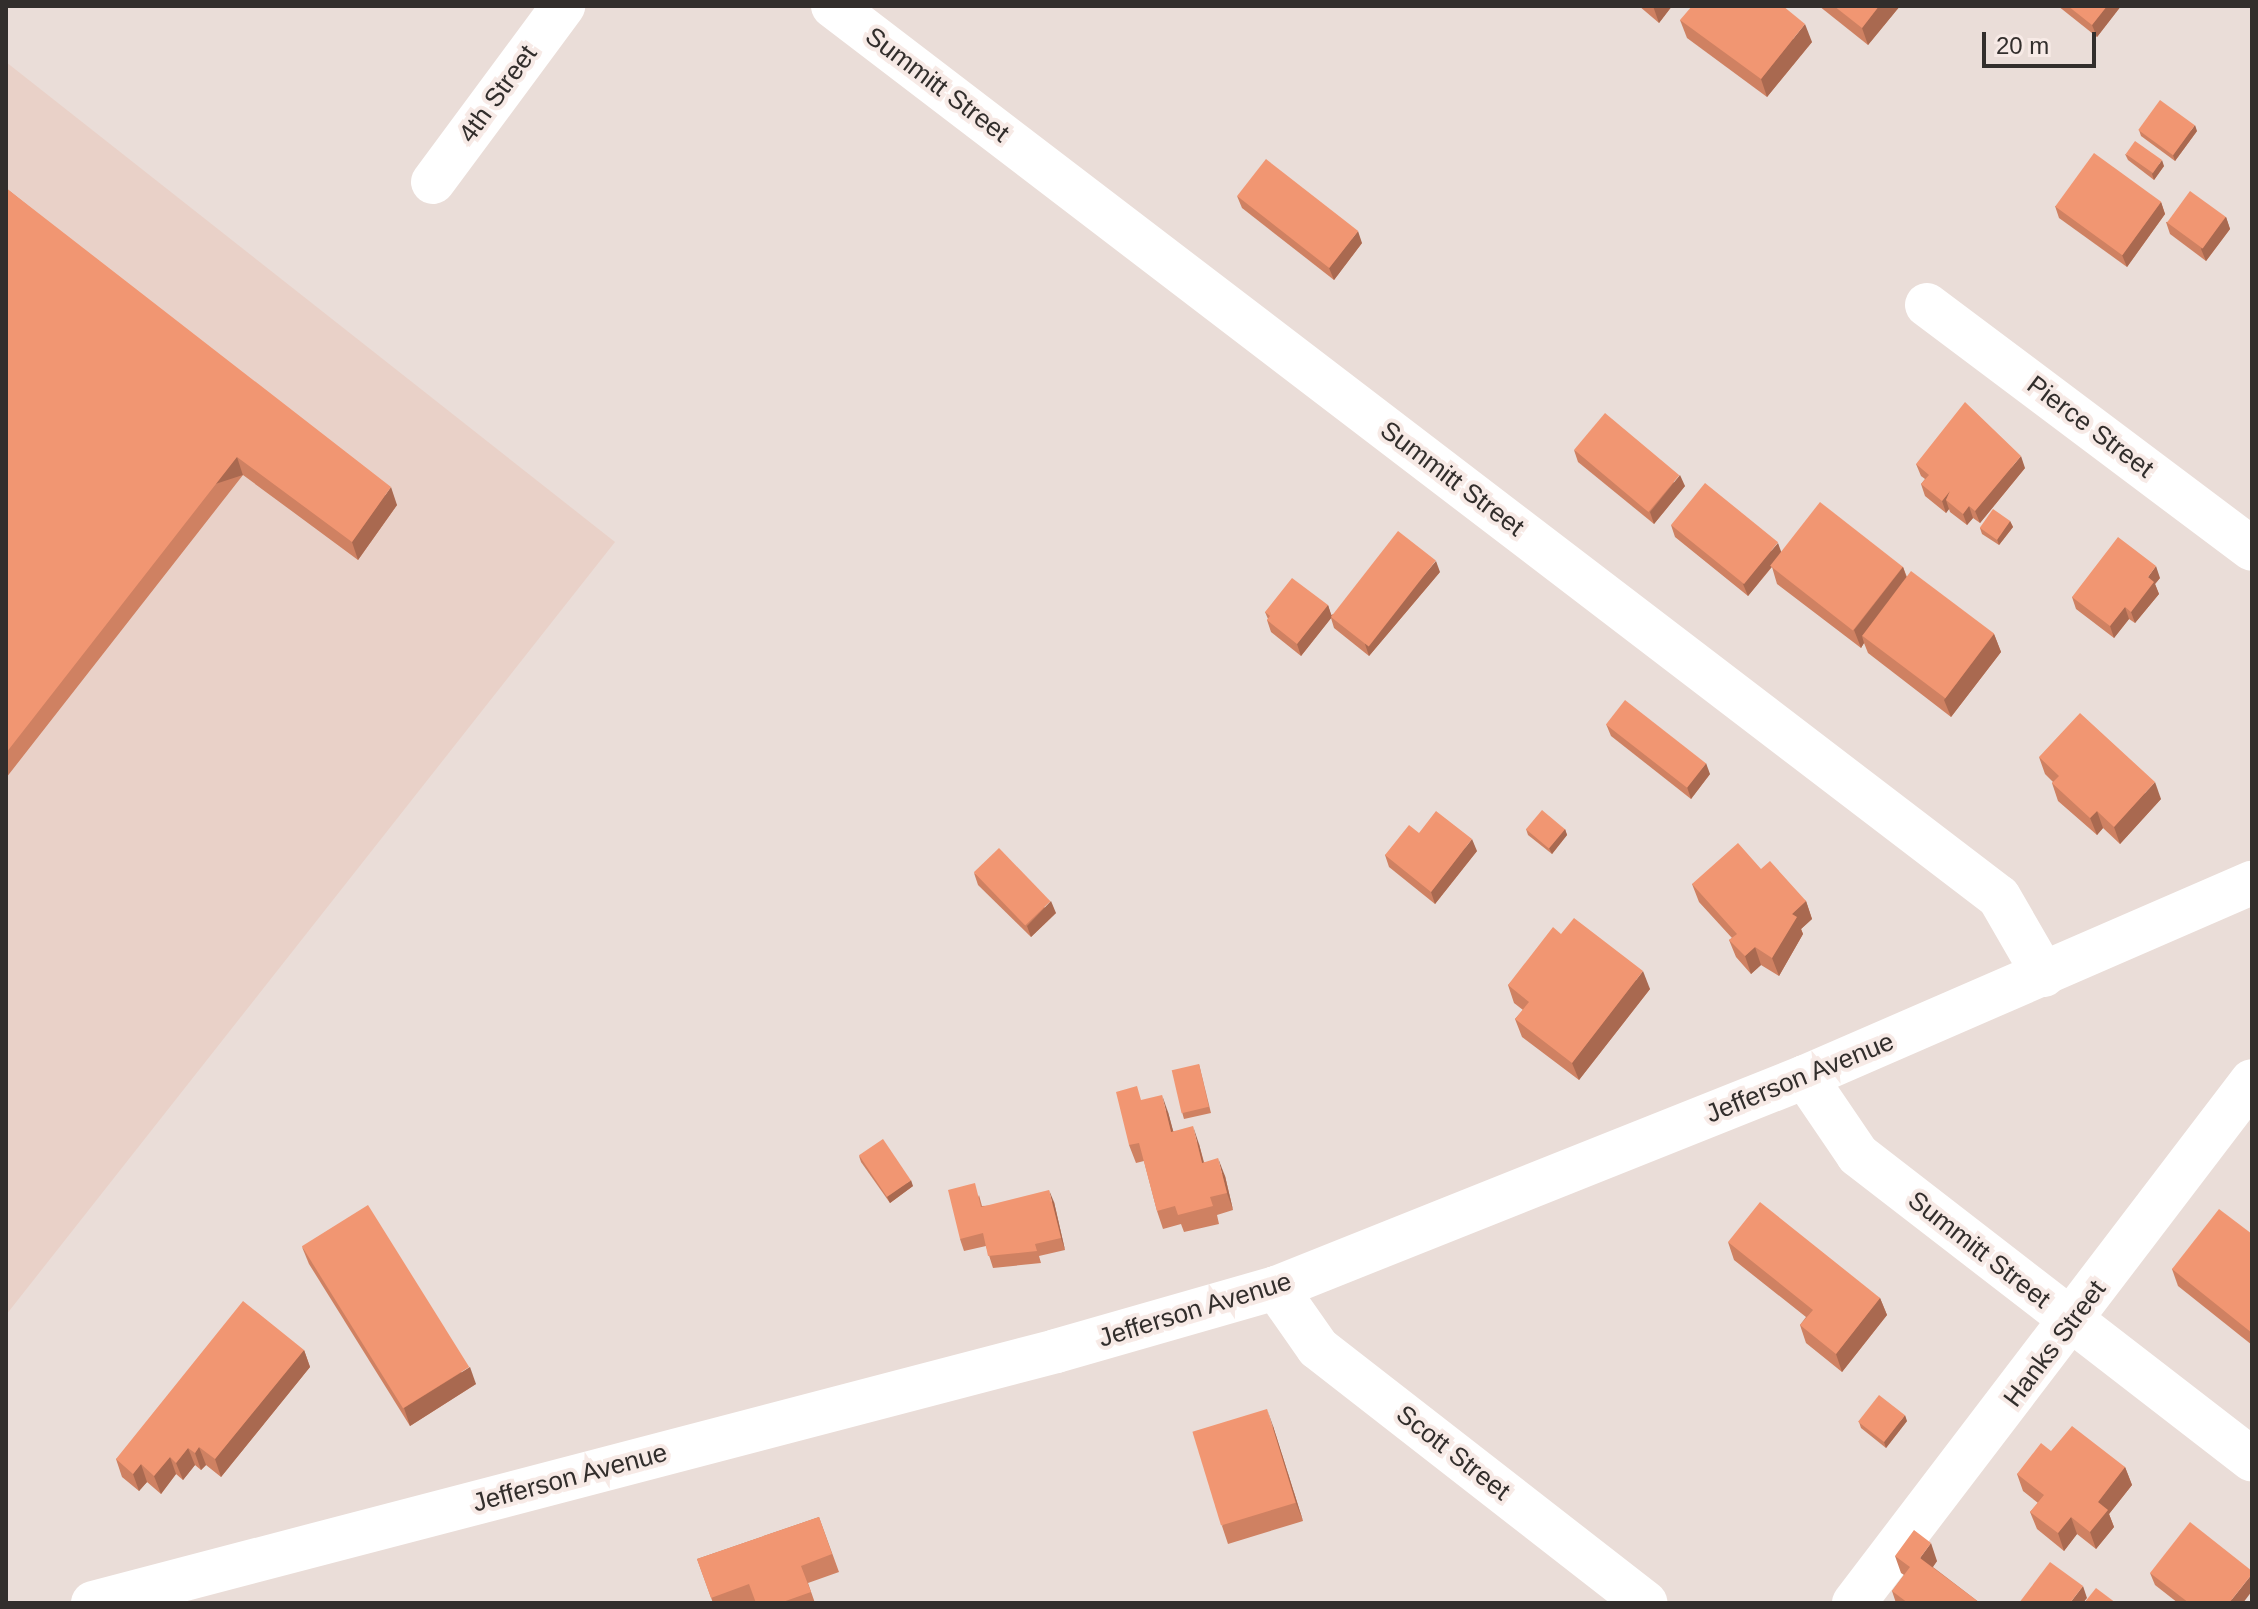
<!DOCTYPE html>
<style>
body{margin:0}
#map{position:relative;width:2258px;height:1609px;overflow:hidden;background:#eaddd8;font-family:Helvetica,sans-serif}
div>[style]{position:absolute}
[style*='--x']{left:calc(var(--x)*1px);top:calc(var(--y)*1px);width:calc(var(--w)*1px);rotate:calc(var(--a)*1deg)}
.commercial>*{inset:0;background:#e9d1c8}
.street>*{height:44px;margin:-22px;padding:0 22px;transform-origin:22px;border-radius:22px;background:#fff}
.secondary>*{height:44px;margin:-22px;padding:0 22px;transform-origin:22px;border-radius:22px;background:#fff}
.wall>*{inset:0;background:#cf8162}
.shaded-wall>*{inset:0;background:#a96950;transform-origin:0 0}
.building>*{inset:0;background:#f19672;transform-origin:0 0}
span{translate:-50% -50%;white-space:nowrap;text-align:center;line-height:1.15;-webkit-text-stroke:8px #f7eae6;paint-order:stroke}
.street-label{font-size:26px;color:#322e2c}
.frame{position:absolute;inset:0;border:8px solid #322e2c;pointer-events:none}
.scale{position:absolute;left:1982px;top:32px;width:114px;height:36px;box-sizing:border-box;border:4px solid #322e2c;border-top:0;padding-left:10px;font-size:24px;line-height:28px;white-space:nowrap;color:#322e2c;-webkit-text-stroke:6px #f7eae6;paint-order:stroke}
</style>
<div id="map">
<div class="commercial">
<i style="clip-path:polygon(6px 62px,615px 542px,6px 1315px)"></i>
</div>
<div class="street">
<i style="--x:833;--y:6;--w:1467;--a:37.39"></i>
<i style="--x:1999;--y:897;--w:90;--a:60"></i>
<i style="--x:433;--y:182;--w:219;--a:-53.5"></i>
<i style="--x:1927;--y:305;--w:406;--a:36.9"></i>
<i style="--x:1805;--y:1077;--w:94;--a:55.8"></i>
<i style="--x:1858;--y:1155;--w:498;--a:37.7"></i>
<i style="--x:1276;--y:1288;--w:73;--a:55"></i>
<i style="--x:1318;--y:1348;--w:415;--a:37.9"></i>
<i style="--x:1854;--y:1603;--w:656;--a:-52.68"></i>
</div>
<div class="secondary">
<i style="--x:93;--y:1603;--w:995;--a:-14.66"></i>
<i style="--x:1056;--y:1351;--w:229;--a:-16"></i>
<i style="--x:1276;--y:1288;--w:570;--a:-21.75"></i>
<i style="--x:1805;--y:1077;--w:487;--a:-23.5"></i>
</div>
<div class="wall">
<i style="clip-path:polygon(1639px 6px,1672px 6px,1659px 23px)"></i>
<i style="clip-path:polygon(1819px 6px,1900px 6px,1868px 45px)"></i>
<i style="clip-path:polygon(2058px 6px,2121px 6px,2097px 37px)"></i>
<i style="clip-path:polygon(1680px 20px,1812px 42px,1767px 97px,1687px 38px)"></i>
<i style="clip-path:polygon(2139px 130px,2197px 131px,2175px 161px,2141px 136px)"></i>
<i style="clip-path:polygon(2125px 154px,2164px 166px,2154px 180px,2128px 160px)"></i>
<i style="clip-path:polygon(6px 188px,397px 505px,358px 560px,243px 475px,6px 778px)"></i>
<i style="clip-path:polygon(1237px 196px,1362px 243px,1334px 280px,1242px 208px)"></i>
<i style="clip-path:polygon(2161px 202px,2165px 214px,2127px 267px,2059px 218px,2055px 206px)"></i>
<i style="clip-path:polygon(2226px 217px,2230px 229px,2206px 261px,2170px 234px,2166px 222px)"></i>
<i style="clip-path:polygon(1574px 450px,1685px 486px,1654px 524px,1578px 462px)"></i>
<i style="clip-path:polygon(1916px 464px,2025px 468px,1980px 523px,1973px 518px,1967px 525px,1950px 512px,1949px 509px,1946px 513px,1925px 496px,1921px 484px,1925px 479px,1921px 476px)"></i>
<i style="clip-path:polygon(2010px 521px,2013px 527px,1999px 545px,1982px 534px,1980px 528px)"></i>
<i style="clip-path:polygon(1671px 525px,1781px 553px,1903px 567px,1907px 577px,1994px 634px,2001px 652px,1951px 717px,1868px 653px,1864px 643px,1861px 648px,1777px 584px,1772px 567px,1748px 596px,1675px 537px)"></i>
<i style="clip-path:polygon(1440px 572px,1369px 656px,1334px 628px,1331px 618px,1301px 656px,1271px 632px,1267px 620px,1268px 619px,1265px 612px,1328px 605px,1331px 615px)"></i>
<i style="clip-path:polygon(2160px 578px,2155px 584px,2159px 594px,2135px 623px,2129px 619px,2114px 638px,2076px 609px,2072px 597px)"></i>
<i style="clip-path:polygon(1606px 724px,1710px 774px,1691px 799px,1611px 736px)"></i>
<i style="clip-path:polygon(2039px 757px,2161px 799px,2120px 844px,2103px 828px,2097px 835px,2058px 801px,2052px 783px,2053px 782px,2045px 774px)"></i>
<i style="clip-path:polygon(1526px 829px,1565px 829px,1567px 835px,1552px 854px,1528px 835px)"></i>
<i style="clip-path:polygon(1419px 833px,1477px 851px,1435px 904px,1389px 867px,1385px 855px)"></i>
<i style="clip-path:polygon(1761px 869px,1806px 901px,1812px 919px,1801px 929px,1803px 934px,1779px 976px,1761px 965px,1751px 974px,1736px 957px,1729px 940px,1732px 938px,1699px 902px,1692px 884px)"></i>
<i style="clip-path:polygon(974px 873px,1056px 913px,1031px 937px,978px 885px)"></i>
<i style="clip-path:polygon(1561px 934px,1650px 989px,1579px 1080px,1522px 1037px,1515px 1019px,1523px 1010px,1514px 1003px,1508px 985px)"></i>
<i style="clip-path:polygon(1199px 1064px,1211px 1113px,1184px 1119px,1182px 1112px)"></i>
<i style="clip-path:polygon(1142px 1100px,1168px 1112px,1173px 1131px,1199px 1144px,1204px 1162px,1225px 1176px,1233px 1210px,1217px 1215px,1219px 1224px,1184px 1232px,1181px 1224px,1163px 1229px,1157px 1211px,1144px 1161px,1136px 1163px,1129px 1145px)"></i>
<i style="clip-path:polygon(859px 1156px,913px 1186px,890px 1203px,861px 1162px)"></i>
<i style="clip-path:polygon(979px 1195px,982px 1206px,1054px 1202px,1065px 1250px,1039px 1256px,1041px 1263px,993px 1268px,986px 1246px,964px 1251px,960px 1239px)"></i>
<i style="clip-path:polygon(2252px 1234px,2252px 1345px,2178px 1286px,2172px 1269px)"></i>
<i style="clip-path:polygon(1728px 1242px,1880px 1298px,1887px 1315px,1842px 1372px,1806px 1343px,1800px 1325px,1806px 1317px,1734px 1260px)"></i>
<i style="clip-path:polygon(302px 1247px,476px 1384px,410px 1426px,309px 1264px)"></i>
<i style="clip-path:polygon(304px 1350px,310px 1367px,221px 1477px,206px 1465px,201px 1470px,195px 1465px,183px 1480px,176px 1474px,161px 1494px,147px 1482px,139px 1491px,122px 1477px,116px 1459px)"></i>
<i style="clip-path:polygon(1907px 1421px,1886px 1448px,1861px 1428px,1859px 1422px)"></i>
<i style="clip-path:polygon(1273px 1426px,1303px 1521px,1228px 1544px,1222px 1526px)"></i>
<i style="clip-path:polygon(2051px 1451px,2125px 1467px,2132px 1485px,2109px 1514px,2114px 1527px,2096px 1549px,2077px 1534px,2064px 1551px,2037px 1529px,2030px 1512px,2038px 1503px,2023px 1491px,2017px 1474px)"></i>
<i style="clip-path:polygon(819px 1517px,839px 1572px,808px 1583px,815px 1603px,756px 1603px,756px 1602px,751px 1603px,713px 1603px,697px 1559px)"></i>
<i style="clip-path:polygon(1895px 1556px,1937px 1561px,1933px 1567px,1980px 1603px,1896px 1603px,1892px 1591px,1904px 1575px,1901px 1573px)"></i>
<i style="clip-path:polygon(2150px 1573px,2243px 1603px,2178px 1603px,2155px 1585px)"></i>
</div>
<div class="shaded-wall">
<i style="clip-path:polygon(1653px 6px,1672px 6px,1659px 23px)"></i>
<i style="clip-path:polygon(1879px 6px,1900px 6px,1868px 45px,1862px 28px)"></i>
<i style="clip-path:polygon(2107px 6px,2121px 6px,2097px 37px,2092px 25px)"></i>
<i style="clip-path:polygon(1805px 24px,1812px 42px,1767px 97px,1761px 79px)"></i>
<i style="clip-path:polygon(2195px 125px,2197px 131px,2175px 161px,2173px 155px)"></i>
<i style="clip-path:polygon(2162px 160px,2164px 166px,2154px 180px,2152px 174px)"></i>
<i style="clip-path:polygon(2161px 202px,2165px 214px,2127px 267px,2122px 255px)"></i>
<i style="clip-path:polygon(2226px 217px,2230px 229px,2206px 261px,2201px 249px)"></i>
<i style="clip-path:polygon(1358px 231px,1362px 243px,1334px 280px,1329px 268px)"></i>
<i style="clip-path:polygon(2021px 456px,2025px 468px,1980px 523px,1975px 511px)"></i>
<i style="left:237px;top:457px;width:19px;height:375px;rotate:72deg"></i>
<i style="clip-path:polygon(1680px 475px,1685px 486px,1654px 524px,1650px 512px)"></i>
<i style="clip-path:polygon(391px 487px,397px 505px,358px 560px,352px 542px)"></i>
<i style="clip-path:polygon(1950px 491px,1946px 500px,1949px 509px,1946px 513px,1942px 501px)"></i>
<i style="clip-path:polygon(1969px 506px,1973px 518px,1967px 525px,1963px 514px)"></i>
<i style="clip-path:polygon(2010px 521px,2013px 527px,1999px 545px,1997px 539px)"></i>
<i style="clip-path:polygon(1778px 543px,1782px 554px,1748px 596px,1743px 584px)"></i>
<i style="clip-path:polygon(1436px 561px,1440px 572px,1369px 656px,1365px 644px)"></i>
<i style="clip-path:polygon(2156px 566px,2160px 578px,2155px 584px,2159px 594px,2135px 623px,2131px 612px,2148px 577px)"></i>
<i style="clip-path:polygon(1903px 567px,1909px 585px,1862px 636px,1864px 643px,1861px 648px,1854px 630px)"></i>
<i style="clip-path:polygon(1328px 605px,1332px 617px,1301px 656px,1297px 644px)"></i>
<i style="clip-path:polygon(2125px 607px,2129px 619px,2114px 638px,2110px 626px)"></i>
<i style="clip-path:polygon(1994px 634px,2001px 652px,1951px 717px,1944px 700px)"></i>
<i style="clip-path:polygon(1706px 763px,1710px 774px,1691px 799px,1687px 787px)"></i>
<i style="clip-path:polygon(2155px 782px,2161px 799px,2120px 844px,2114px 827px)"></i>
<i style="clip-path:polygon(2097px 811px,2103px 828px,2097px 835px,2090px 818px)"></i>
<i style="clip-path:polygon(1565px 829px,1567px 835px,1552px 854px,1549px 848px)"></i>
<i style="clip-path:polygon(1472px 839px,1477px 851px,1435px 904px,1431px 892px)"></i>
<i style="clip-path:polygon(1051px 901px,1056px 913px,1031px 937px,1027px 926px)"></i>
<i style="clip-path:polygon(1806px 901px,1812px 919px,1801px 929px,1803px 934px,1779px 976px,1772px 958px,1792px 914px)"></i>
<i style="clip-path:polygon(1755px 947px,1761px 965px,1751px 974px,1745px 956px)"></i>
<i style="clip-path:polygon(1643px 971px,1650px 989px,1579px 1080px,1572px 1063px)"></i>
<i style="clip-path:polygon(1162px 1095px,1168px 1112px,1178px 1149px,1171px 1132px)"></i>
<i style="clip-path:polygon(1193px 1126px,1199px 1144px,1208px 1180px,1202px 1163px)"></i>
<i style="clip-path:polygon(1218px 1158px,1225px 1176px,1233px 1210px,1227px 1193px)"></i>
<i style="clip-path:polygon(911px 1180px,913px 1186px,890px 1203px,887px 1197px)"></i>
<i style="clip-path:polygon(1049px 1190px,1054px 1202px,1065px 1250px,1061px 1238px)"></i>
<i style="clip-path:polygon(1880px 1298px,1887px 1315px,1842px 1372px,1836px 1354px)"></i>
<i style="clip-path:polygon(304px 1350px,310px 1367px,221px 1477px,215px 1459px)"></i>
<i style="clip-path:polygon(470px 1367px,476px 1384px,410px 1426px,404px 1408px)"></i>
<i style="clip-path:polygon(1267px 1409px,1273px 1426px,1303px 1521px,1296px 1503px)"></i>
<i style="clip-path:polygon(1905px 1415px,1907px 1421px,1886px 1448px,1884px 1442px)"></i>
<i style="clip-path:polygon(199px 1447px,206px 1465px,201px 1470px,195px 1453px)"></i>
<i style="clip-path:polygon(188px 1448px,195px 1465px,183px 1480px,176px 1463px)"></i>
<i style="clip-path:polygon(170px 1457px,176px 1474px,161px 1494px,154px 1476px)"></i>
<i style="clip-path:polygon(141px 1464px,147px 1482px,139px 1491px,133px 1474px)"></i>
<i style="clip-path:polygon(2125px 1467px,2132px 1485px,2109px 1514px,2114px 1527px,2096px 1549px,2090px 1532px,2098px 1502px)"></i>
<i style="clip-path:polygon(2071px 1517px,2077px 1534px,2064px 1551px,2058px 1533px)"></i>
<i style="clip-path:polygon(1931px 1543px,1937px 1561px,1927px 1575px,1920px 1558px)"></i>
<i style="clip-path:polygon(2252px 1574px,2252px 1591px,2243px 1603px,2229px 1603px)"></i>
<i style="clip-path:polygon(2083px 1586px,2087px 1598px,2083px 1603px,2070px 1603px)"></i>
</div>
<div class="building">
<i style="clip-path:polygon(1692px 6px,1783px 6px,1805px 24px,1761px 79px,1680px 20px)"></i>
<i style="clip-path:polygon(1834px 6px,1879px 6px,1862px 28px)"></i>
<i style="clip-path:polygon(2068px 6px,2107px 6px,2092px 25px)"></i>
<i style="left:2160px;top:100px;width:43px;height:37px;rotate:36deg"></i>
<i style="left:2135px;top:141px;width:33px;height:16px;rotate:35deg"></i>
<i style="left:2094px;top:153px;width:83px;height:66px;rotate:36deg"></i>
<i style="left:1266px;top:159px;width:117px;height:47px;rotate:38deg"></i>
<i style="clip-path:polygon(6px 188px,391px 487px,352px 542px,237px 457px,6px 753px)"></i>
<i style="left:2190px;top:191px;width:44px;height:39px;rotate:36deg"></i>
<i style="clip-path:polygon(1965px 402px,2021px 456px,1975px 511px,1969px 506px,1963px 514px,1946px 500px,1950px 491px,1942px 501px,1921px 484px,1929px 475px,1916px 464px)"></i>
<i style="left:1605px;top:413px;width:97px;height:48px;rotate:40deg"></i>
<i style="left:1705px;top:483px;width:94px;height:54px;rotate:39deg"></i>
<i style="left:1820px;top:502px;width:105px;height:81px;rotate:38deg"></i>
<i style="left:1993px;top:509px;width:21px;height:23px;rotate:35deg"></i>
<i style="left:1398px;top:531px;width:48px;height:109px;rotate:38deg"></i>
<i style="clip-path:polygon(2118px 537px,2156px 566px,2148px 577px,2154px 582px,2131px 612px,2125px 607px,2110px 626px,2072px 597px)"></i>
<i style="left:1911px;top:571px;width:104px;height:81px;rotate:37deg"></i>
<i style="clip-path:polygon(1292px 578px,1328px 605px,1297px 644px,1267px 620px,1270px 616px,1265px 612px)"></i>
<i style="left:1625px;top:700px;width:103px;height:31px;rotate:38deg"></i>
<i style="clip-path:polygon(2080px 713px,2155px 782px,2114px 827px,2097px 811px,2090px 818px,2052px 783px,2059px 776px,2039px 757px)"></i>
<i style="left:1542px;top:810px;width:30px;height:25px;rotate:40deg"></i>
<i style="clip-path:polygon(1436px 811px,1472px 839px,1431px 892px,1385px 855px,1409px 825px,1419px 833px)"></i>
<i style="clip-path:polygon(1738px 843px,1761px 869px,1770px 861px,1806px 901px,1792px 914px,1797px 917px,1772px 958px,1755px 947px,1745px 956px,1729px 940px,1737px 934px,1692px 884px)"></i>
<i style="left:999px;top:848px;width:74px;height:35px;rotate:46deg"></i>
<i style="clip-path:polygon(1574px 918px,1643px 971px,1572px 1063px,1515px 1019px,1529px 1002px,1508px 985px,1553px 927px,1561px 934px)"></i>
<i style="left:1199px;top:1064px;width:44px;height:28px;rotate:77deg"></i>
<i style="clip-path:polygon(1137px 1086px,1141px 1100px,1162px 1095px,1171px 1132px,1193px 1126px,1202px 1163px,1218px 1158px,1227px 1193px,1210px 1197px,1213px 1206px,1178px 1215px,1175px 1206px,1157px 1211px,1139px 1143px,1129px 1145px,1116px 1092px)"></i>
<i style="left:883px;top:1139px;width:50px;height:29px;rotate:56deg"></i>
<i style="clip-path:polygon(975px 1183px,981px 1207px,1049px 1190px,1061px 1238px,1035px 1244px,1037px 1251px,988px 1256px,983px 1233px,960px 1239px,948px 1190px)"></i>
<i style="clip-path:polygon(1760px 1202px,1880px 1298px,1836px 1354px,1800px 1325px,1813px 1310px,1728px 1242px)"></i>
<i style="left:368px;top:1205px;width:191px;height:78px;rotate:58deg"></i>
<i style="clip-path:polygon(2219px 1209px,2252px 1234px,2252px 1333px,2172px 1269px)"></i>
<i style="clip-path:polygon(243px 1301px,304px 1350px,215px 1459px,199px 1447px,195px 1453px,188px 1448px,176px 1463px,170px 1457px,154px 1476px,141px 1464px,133px 1474px,116px 1459px)"></i>
<i style="left:1879px;top:1395px;width:33px;height:34px;rotate:38deg"></i>
<i style="left:1267px;top:1409px;width:98px;height:78px;rotate:73deg"></i>
<i style="clip-path:polygon(2072px 1426px,2125px 1467px,2098px 1502px,2108px 1510px,2090px 1532px,2071px 1517px,2058px 1533px,2030px 1512px,2044px 1495px,2017px 1474px,2041px 1443px,2051px 1451px)"></i>
<i style="clip-path:polygon(819px 1517px,832px 1554px,801px 1566px,811px 1592px,780px 1603px,756px 1603px,749px 1584px,711px 1598px,697px 1559px)"></i>
<i style="clip-path:polygon(2190px 1522px,2252px 1571px,2252px 1574px,2229px 1603px,2189px 1603px,2150px 1573px)"></i>
<i style="clip-path:polygon(1914px 1530px,1931px 1543px,1920px 1558px,1980px 1603px,1908px 1603px,1892px 1591px,1910px 1567px,1895px 1556px)"></i>
<i style="clip-path:polygon(2050px 1562px,2083px 1586px,2070px 1603px,2019px 1603px)"></i>
<i style="clip-path:polygon(2096px 1588px,2116px 1603px,2084px 1603px)"></i>
</div>
<div class="street-label">
<span style="left:937px;top:85px;rotate:37deg">Summitt Street</span>
<span style="left:498px;top:94px;rotate:-54deg">4th Street</span>
<span style="left:2090px;top:427px;rotate:37deg">Pierce Street</span>
<span style="left:1452px;top:479px;rotate:37deg">Summitt Street</span>
<span style="left:1800px;top:1078px;rotate:-22deg">Jefferson Avenue</span>
<span style="left:1979px;top:1250px;rotate:38deg">Summitt Street</span>
<span style="left:1195px;top:1310px;rotate:-17deg">Jefferson Avenue</span>
<span style="left:2055px;top:1344px;rotate:-53deg">Hanks Street</span>
<span style="left:1453px;top:1453px;rotate:38deg">Scott Street</span>
<span style="left:570px;top:1478px;rotate:-15deg">Jefferson Avenue</span>
</div>
<div class="frame"></div>
<div class="scale">20 m</div>
</div>
